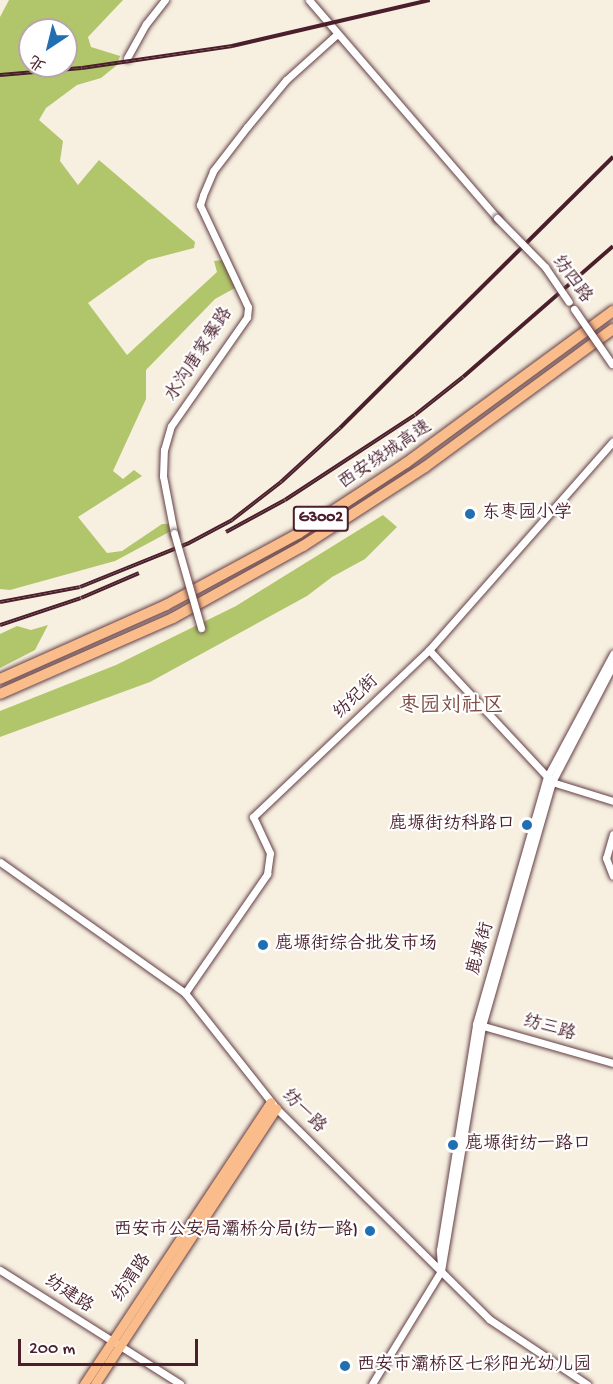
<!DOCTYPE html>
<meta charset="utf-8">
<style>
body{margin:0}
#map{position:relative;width:613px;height:1384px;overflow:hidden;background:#f7f0e0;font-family:"Gochi Hand","LXGW WenKai TC",sans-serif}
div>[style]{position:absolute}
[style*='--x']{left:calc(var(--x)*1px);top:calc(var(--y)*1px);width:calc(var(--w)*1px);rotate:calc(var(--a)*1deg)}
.green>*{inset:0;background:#b1c66a}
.roads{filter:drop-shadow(0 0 2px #643e46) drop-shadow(0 0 2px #643e46)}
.minor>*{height:7px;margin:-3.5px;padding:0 3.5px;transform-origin:3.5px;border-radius:3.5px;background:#fff}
.major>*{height:9px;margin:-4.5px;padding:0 4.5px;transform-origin:4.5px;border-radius:4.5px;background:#f9bc8a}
.highway>*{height:10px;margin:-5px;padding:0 5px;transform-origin:5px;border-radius:5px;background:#f9bc8a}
.rail>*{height:4px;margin-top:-2px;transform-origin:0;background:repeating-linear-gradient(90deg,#fff 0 4.5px,#4a1f2b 0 9px);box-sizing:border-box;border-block:2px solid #4a1f2b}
.bridges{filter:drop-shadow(0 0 2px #643e46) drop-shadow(0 0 2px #643e46)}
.minor-bridge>*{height:7px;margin:-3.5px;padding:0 3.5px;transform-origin:3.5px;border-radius:3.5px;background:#fff}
.dots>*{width:16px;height:16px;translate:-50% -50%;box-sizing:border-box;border:3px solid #fff;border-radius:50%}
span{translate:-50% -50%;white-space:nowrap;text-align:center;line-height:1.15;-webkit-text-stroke:4.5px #fff;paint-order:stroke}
.shield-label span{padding:2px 4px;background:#fff;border:2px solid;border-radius:4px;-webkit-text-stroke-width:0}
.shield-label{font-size:16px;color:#4a1f2b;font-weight:700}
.street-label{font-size:18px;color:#4a1f2b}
.poi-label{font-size:18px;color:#4a1f2b}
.left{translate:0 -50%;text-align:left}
.right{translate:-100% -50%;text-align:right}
.quarter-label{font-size:21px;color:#7d493e}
.north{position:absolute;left:18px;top:18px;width:60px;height:60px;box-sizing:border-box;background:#fff;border:2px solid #b7a5aa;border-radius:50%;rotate:215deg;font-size:16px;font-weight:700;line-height:24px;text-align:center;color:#4a1f2b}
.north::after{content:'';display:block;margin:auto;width:21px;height:27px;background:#1f6fb2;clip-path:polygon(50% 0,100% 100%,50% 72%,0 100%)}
.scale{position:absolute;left:18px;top:1339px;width:180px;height:27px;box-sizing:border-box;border:3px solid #4a1f2b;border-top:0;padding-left:8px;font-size:18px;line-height:21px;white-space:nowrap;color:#4a1f2b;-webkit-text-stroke:4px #fff;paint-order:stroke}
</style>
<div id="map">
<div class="green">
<i style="clip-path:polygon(evenodd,9px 0,123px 0,88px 37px,91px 47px,120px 56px,117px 65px,101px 78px,77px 85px,46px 108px,39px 120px,63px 141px,60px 161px,78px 185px,99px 160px,195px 242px,194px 248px,148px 260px,88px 303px,127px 355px,217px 272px,214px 261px,223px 260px,235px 288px,215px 299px,146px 370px,146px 399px,113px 471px,123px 479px,134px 470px,142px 476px,78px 517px,107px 553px,122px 551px,162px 524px,169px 524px,171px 531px,115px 561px,10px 590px,0 589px,0 17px,9px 0,30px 30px,66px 30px,66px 66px,30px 66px,30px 30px)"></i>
<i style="clip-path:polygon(383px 515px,397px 527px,365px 559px,332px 577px,307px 596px,150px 682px,0 737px,0 711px,116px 665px,236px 606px)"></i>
<i style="clip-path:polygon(48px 625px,35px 650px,0 668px,0 634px,17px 626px,31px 630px)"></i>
</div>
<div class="roads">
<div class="minor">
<i style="--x:309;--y:0;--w:288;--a:49.2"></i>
<i style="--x:127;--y:58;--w:39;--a:-61"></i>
<i style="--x:146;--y:24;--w:31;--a:-52"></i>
<i style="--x:174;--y:533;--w:58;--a:-100.9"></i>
<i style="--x:163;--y:476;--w:26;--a:-88"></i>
<i style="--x:164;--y:450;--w:25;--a:-74"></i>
<i style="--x:171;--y:426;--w:133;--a:-55.1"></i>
<i style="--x:247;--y:317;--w:10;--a:-84"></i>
<i style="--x:248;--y:307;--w:113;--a:-115.2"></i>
<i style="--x:200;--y:205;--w:10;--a:-73"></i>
<i style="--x:203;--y:195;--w:26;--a:-67"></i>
<i style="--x:213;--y:171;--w:56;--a:-52.3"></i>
<i style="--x:247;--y:127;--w:61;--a:-50.3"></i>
<i style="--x:286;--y:80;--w:69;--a:-42"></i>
<i style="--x:429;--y:650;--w:180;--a:47"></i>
<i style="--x:552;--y:782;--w:64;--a:17.3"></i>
<i style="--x:613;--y:834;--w:25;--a:106"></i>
<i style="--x:606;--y:858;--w:19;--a:69"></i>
<i style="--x:0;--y:862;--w:227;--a:35.3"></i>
<i style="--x:185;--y:993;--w:147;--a:51.6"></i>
<i style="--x:276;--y:1108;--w:300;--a:44.7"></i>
<i style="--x:489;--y:1319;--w:118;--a:33.6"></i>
<i style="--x:185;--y:993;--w:145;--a:-55.4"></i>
<i style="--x:267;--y:874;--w:21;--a:-82"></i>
<i style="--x:270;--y:853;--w:40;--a:-115"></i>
<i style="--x:253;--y:817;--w:243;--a:-43.5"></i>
<i style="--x:429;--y:650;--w:278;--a:-48.6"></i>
<i style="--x:480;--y:1025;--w:138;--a:15.9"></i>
<i style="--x:441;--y:1266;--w:16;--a:-94"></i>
<i style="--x:440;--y:1250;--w:229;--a:-80.9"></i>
<i style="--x:476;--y:1024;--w:257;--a:-74"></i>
<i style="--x:547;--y:777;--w:140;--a:-61.8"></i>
<i style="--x:0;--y:1270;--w:213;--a:32.3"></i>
<i style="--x:372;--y:1384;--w:132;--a:-58.6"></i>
<i style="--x:441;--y:1271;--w:248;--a:-80.5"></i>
<i style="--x:482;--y:1026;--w:254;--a:-74"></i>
<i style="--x:552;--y:782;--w:132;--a:-62.5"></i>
</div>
<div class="major">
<i style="--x:84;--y:1384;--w:338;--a:-56.5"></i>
<i style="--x:95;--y:1384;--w:330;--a:-56.7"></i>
</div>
<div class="highway">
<i style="--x:0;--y:679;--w:182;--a:-24"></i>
<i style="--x:166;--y:605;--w:151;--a:-28.4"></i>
<i style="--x:299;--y:533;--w:128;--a:-33.2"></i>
<i style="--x:406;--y:463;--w:257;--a:-36.3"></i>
<i style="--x:0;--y:694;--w:189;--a:-23.7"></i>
<i style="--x:173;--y:618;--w:149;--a:-29"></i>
<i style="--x:303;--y:546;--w:145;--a:-32.9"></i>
<i style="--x:425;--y:467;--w:233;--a:-36.3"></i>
</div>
</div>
<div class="rail">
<i style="--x:0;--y:75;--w:82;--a:-4.9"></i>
<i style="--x:82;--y:68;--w:152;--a:-8.3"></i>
<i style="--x:232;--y:46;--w:203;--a:-13.1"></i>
<i style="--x:226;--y:532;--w:67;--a:-28.5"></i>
<i style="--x:285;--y:500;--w:155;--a:-33.2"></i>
<i style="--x:415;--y:415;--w:61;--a:-38.4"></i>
<i style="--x:463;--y:377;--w:199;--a:-41.1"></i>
<i style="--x:0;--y:602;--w:81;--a:-10.6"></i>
<i style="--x:80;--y:587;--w:118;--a:-22"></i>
<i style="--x:189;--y:543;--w:49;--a:-28.1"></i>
<i style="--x:232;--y:520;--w:62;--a:-37.8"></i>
<i style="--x:281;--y:482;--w:80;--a:-42.5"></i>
<i style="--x:340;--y:428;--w:385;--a:-44.8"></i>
<i style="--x:0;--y:625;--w:85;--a:-18.4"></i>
<i style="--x:81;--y:598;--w:63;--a:-23.3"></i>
</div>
<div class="bridges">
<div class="minor-bridge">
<i style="--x:497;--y:218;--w:69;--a:45.6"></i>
<i style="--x:545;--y:267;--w:42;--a:55.6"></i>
<i style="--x:574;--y:309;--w:67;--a:55.4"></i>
<i style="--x:174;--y:533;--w:99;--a:74.1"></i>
</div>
</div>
<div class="dots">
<i style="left:470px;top:514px;background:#1f6fb2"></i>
<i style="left:527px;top:825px;background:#1f6fb2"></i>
<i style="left:263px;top:945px;background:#1f6fb2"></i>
<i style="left:453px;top:1145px;background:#1f6fb2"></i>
<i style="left:370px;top:1231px;background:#1f6fb2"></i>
<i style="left:345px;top:1366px;background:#1f6fb2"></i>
</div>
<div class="shield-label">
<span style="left:321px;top:519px">G3002</span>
</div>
<div class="street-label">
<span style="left:571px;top:280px;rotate:54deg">纺四路</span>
<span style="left:200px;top:355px;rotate:-57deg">水沟唐家寨路</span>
<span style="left:386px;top:456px;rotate:-34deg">西安绕城高速</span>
<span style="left:357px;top:698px;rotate:-44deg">纺纪街</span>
<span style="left:482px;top:949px;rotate:-74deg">鹿塬街</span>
<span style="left:549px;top:1029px;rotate:16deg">纺三路</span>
<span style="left:303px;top:1112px;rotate:45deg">纺一路</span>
<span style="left:133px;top:1279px;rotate:-56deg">纺渭路</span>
<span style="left:68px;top:1295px;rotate:33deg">纺建路</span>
</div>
<div class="poi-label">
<span class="left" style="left:482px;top:514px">东枣园小学</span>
<span class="right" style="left:515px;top:825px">鹿塬街纺科路口</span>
<span class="left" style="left:275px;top:945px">鹿塬街综合批发市场</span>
<span class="left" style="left:465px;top:1145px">鹿塬街纺一路口</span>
<span class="right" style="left:358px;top:1231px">西安市公安局灞桥分局(纺一路)</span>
<span class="left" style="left:357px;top:1366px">西安市灞桥区七彩阳光幼儿园</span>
</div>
<div class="quarter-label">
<span style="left:451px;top:708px">枣园刘社区</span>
</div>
<div class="north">北</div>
<div class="scale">200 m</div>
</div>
